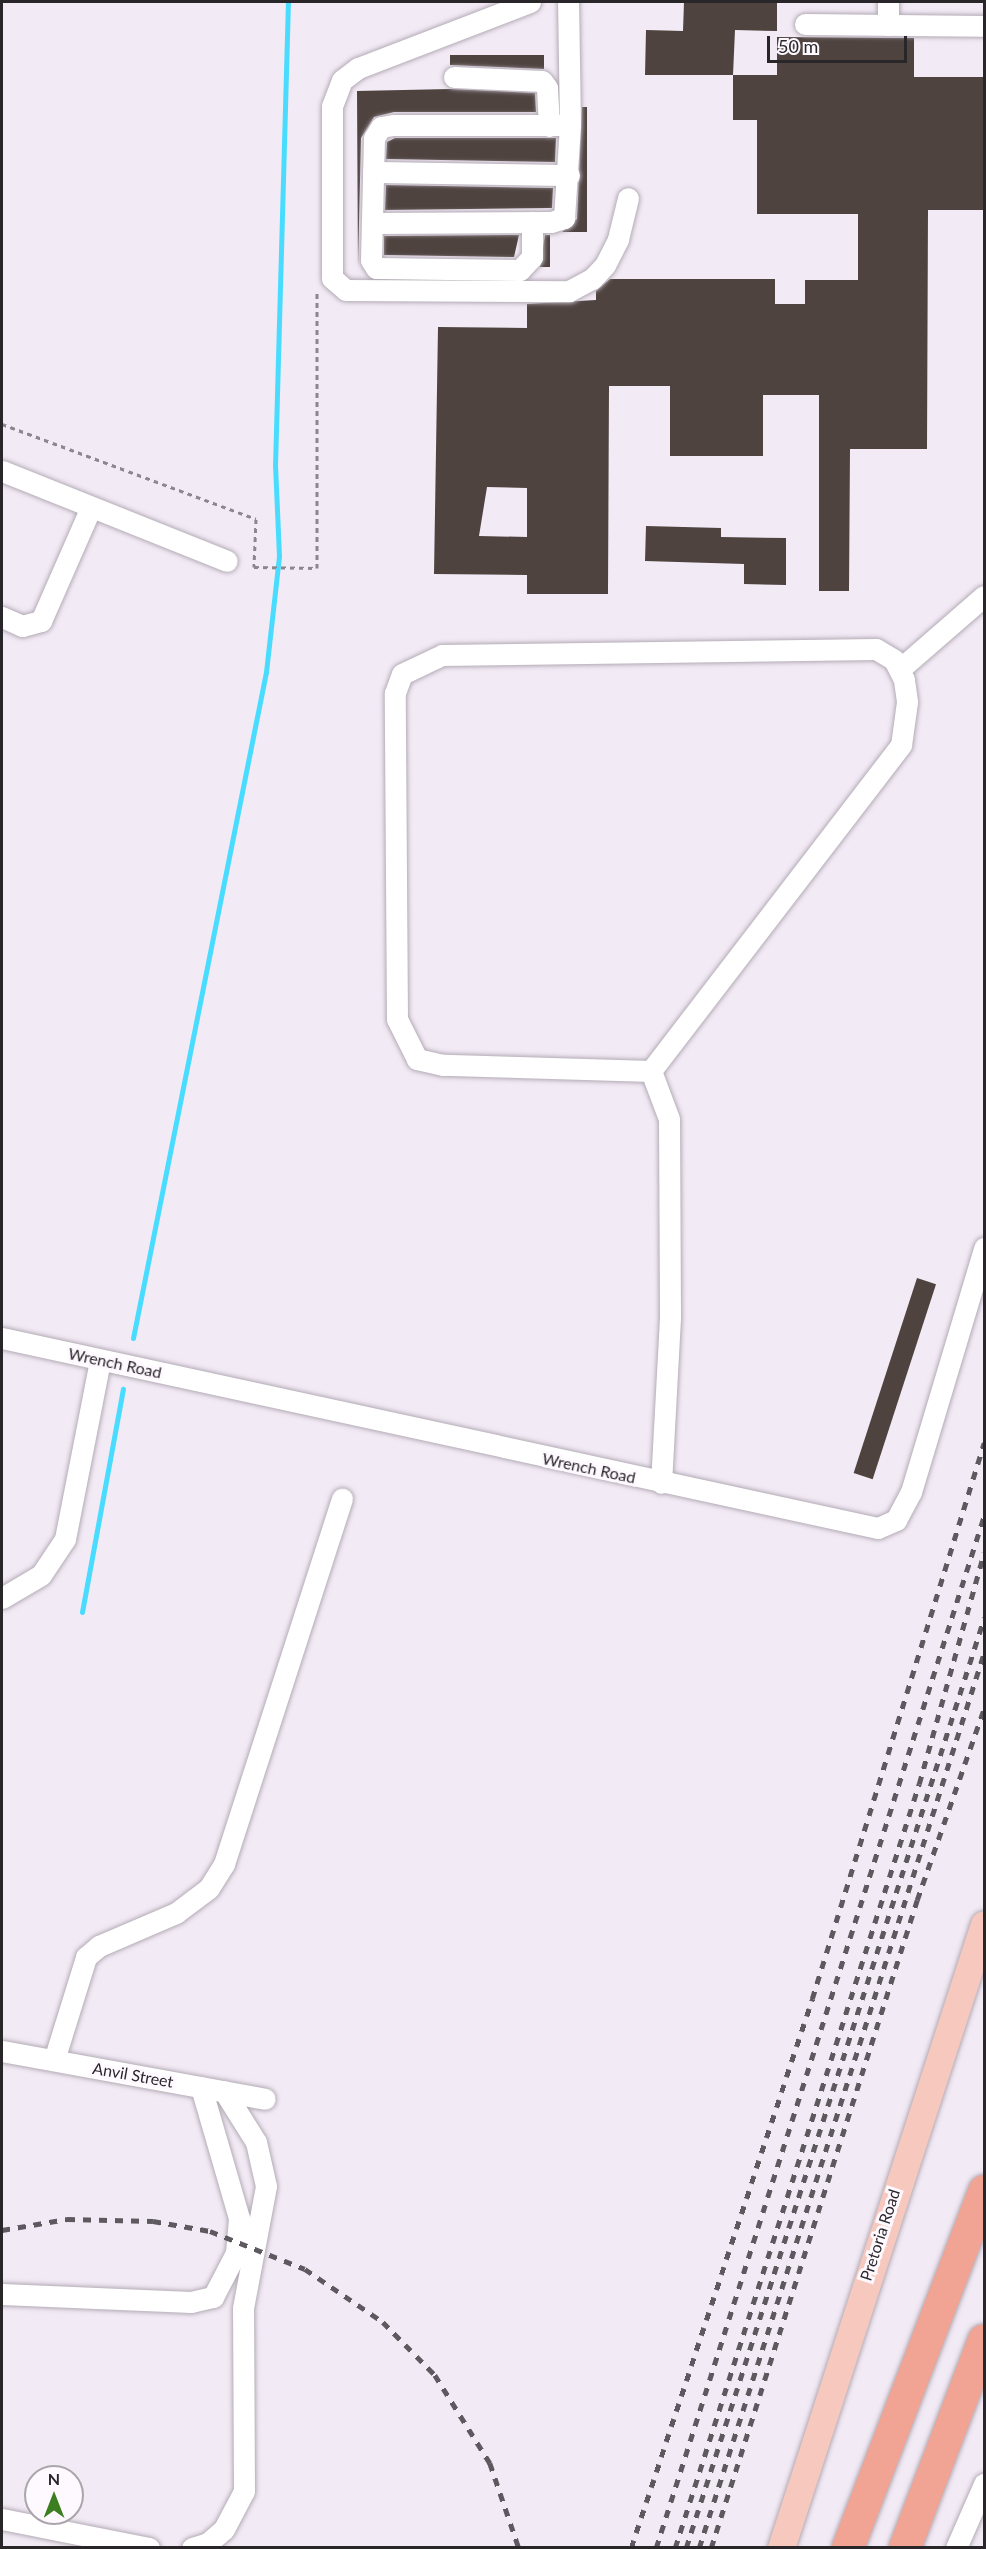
<!DOCTYPE html>
<style>
body{margin:0}
#map{position:relative;width:986px;height:2549px;overflow:hidden;background:#f2eaf5;font-family:Lato,sans-serif}
div>[style]{position:absolute}
[style*='--x']{left:calc(var(--x)*1px);top:calc(var(--y)*1px);width:calc(var(--w)*1px);rotate:calc(var(--a)*1deg)}
.stream>*{height:5px;margin:-2.5px;padding:0 2.5px;transform-origin:2.5px;border-radius:2.5px;background:#4adcfe}
.building>*{inset:0;background:#4e433f;transform-origin:0 0}
.path>*{height:3px;margin-top:-1.5px;transform-origin:0;background:repeating-linear-gradient(90deg,#8c868e 0 4.5px,transparent 0 9px)}
.roads{filter:drop-shadow(0 0 2px #b3abb5) drop-shadow(0 0 2px #b3abb5)}
.minor>*{height:21px;margin:-10.5px;padding:0 10.5px;transform-origin:10.5px;border-radius:10.5px;background:#fff}
.major>*{height:27px;margin:-13.5px;padding:0 13.5px;transform-origin:13.5px;border-radius:13.5px;background:#f7c8be}
.highway>*{height:32px;margin:-16px;padding:0 16px;transform-origin:16px;border-radius:16px;background:#f1a493}
.rail>*{height:4.5px;margin-top:-2.25px;transform-origin:0;background:repeating-linear-gradient(90deg,#5e595f 0 8px,transparent 0 16px)}
span{translate:-50% -50%;white-space:nowrap;text-align:center;line-height:1.15;-webkit-text-stroke:6px #fef9ff;paint-order:stroke}
.street-label{font-size:16px;color:#29262a}
.frame{position:absolute;inset:0;border:3px solid #29262a;pointer-events:none}
.north{position:absolute;left:24px;top:2465px;width:60px;height:60px;box-sizing:border-box;background:#fef9ff;border:2px solid #a9a5aa;border-radius:50%;rotate:0deg;font-size:16px;font-weight:700;line-height:24px;text-align:center;color:#29262a}
.north::after{content:'';display:block;margin:auto;width:21px;height:27px;background:#3b7f21;clip-path:polygon(50% 0,100% 100%,50% 72%,0 100%)}
.scale{position:absolute;left:767px;top:36px;width:140px;height:27px;box-sizing:border-box;border:3px solid #29262a;border-top:0;padding-left:8px;font-size:18px;line-height:21px;white-space:nowrap;color:#29262a;-webkit-text-stroke:4px #fef9ff;paint-order:stroke}
</style>
<div id="map">
<div class="stream">
<i style="--x:133;--y:1338;--w:679;--a:-78.71"></i>
<i style="--x:266;--y:672;--w:117;--a:-83.6"></i>
<i style="--x:279;--y:556;--w:90;--a:-92.5"></i>
<i style="--x:275;--y:466;--w:464;--a:-88.4"></i>
<i style="--x:82;--y:1612;--w:227;--a:-79.6"></i>
</div>
<div class="building">
<i style="clip-path:polygon(684px 2px,777px 2px,777px 31px,735px 30px,733px 75px,645px 75px,646px 30px,683px 31px)"></i>
<i style="clip-path:polygon(evenodd,777px 37px,914px 38px,914px 77px,984px 77px,984px 210px,928px 210px,927px 449px,850px 449px,849px 591px,819px 591px,819px 395px,763px 395px,763px 456px,670px 456px,670px 386px,609px 386px,608px 594px,527px 594px,527px 575px,434px 574px,438px 327px,527px 328px,527px 304px,596px 300px,596px 291px,610px 279px,775px 279px,775px 304px,805px 304px,805px 280px,858px 280px,858px 214px,757px 214px,757px 120px,733px 120px,733px 75px,777px 75px,777px 37px,487px 487px,527px 488px,527px 537px,479px 536px,487px 487px)"></i>
<i style="clip-path:polygon(450px 55px,544px 55px,544px 69px,450px 65px)"></i>
<i style="clip-path:polygon(450px 89px,535px 93px,536px 112px,394px 112px,374px 117px,361px 138px,358px 267px,357px 91px)"></i>
<i style="clip-path:polygon(582px 107px,587px 107px,587px 232px,562px 232px,577px 219px)"></i>
<i style="clip-path:polygon(556px 138px,555px 162px,386px 159px,387px 142px,395px 138px)"></i>
<i style="clip-path:polygon(386px 185px,553px 188px,552px 208px,385px 210px)"></i>
<i style="clip-path:polygon(519px 235px,514px 257px,384px 255px,384px 236px)"></i>
<i style="clip-path:polygon(545px 235px,550px 235px,550px 267px,540px 267px)"></i>
<i style="clip-path:polygon(646px 526px,721px 528px,721px 537px,786px 538px,786px 585px,744px 584px,744px 564px,645px 561px)"></i>
<i style="left:917px;top:1278px;width:20px;height:205px;rotate:18deg"></i>
</div>
<div class="path">
<i style="--x:2;--y:424;--w:271;--a:20.5"></i>
<i style="--x:256;--y:519;--w:48;--a:92.4"></i>
<i style="--x:254;--y:567;--w:63;--a:0.9"></i>
<i style="--x:317;--y:568;--w:276;--a:-90"></i>
</div>
<div class="roads">
<div class="minor">
<i style="--x:530;--y:2;--w:184;--a:159"></i>
<i style="--x:358;--y:68;--w:20;--a:143"></i>
<i style="--x:342;--y:80;--w:28;--a:111"></i>
<i style="--x:332;--y:106;--w:172;--a:90"></i>
<i style="--x:332;--y:278;--w:18;--a:41"></i>
<i style="--x:346;--y:290;--w:223;--a:0.3"></i>
<i style="--x:569;--y:291;--w:26;--a:-28"></i>
<i style="--x:592;--y:279;--w:19;--a:-47"></i>
<i style="--x:605;--y:265;--w:29;--a:-63"></i>
<i style="--x:618;--y:239;--w:42;--a:-76.3"></i>
<i style="--x:805;--y:24;--w:179;--a:0.6"></i>
<i style="--x:888;--y:25;--w:23;--a:-90"></i>
<i style="--x:454;--y:77;--w:88;--a:2.6"></i>
<i style="--x:542;--y:81;--w:9;--a:54"></i>
<i style="--x:547;--y:88;--w:38;--a:87"></i>
<i style="--x:373;--y:172;--w:196;--a:0.9"></i>
<i style="--x:532;--y:222;--w:35;--a:90"></i>
<i style="--x:532;--y:257;--w:18;--a:133"></i>
<i style="--x:520;--y:270;--w:144;--a:-179.2"></i>
<i style="--x:376;--y:268;--w:9;--a:-122"></i>
<i style="--x:371;--y:260;--w:122;--a:-88.6"></i>
<i style="--x:374;--y:138;--w:13;--a:-58"></i>
<i style="--x:381;--y:127;--w:13;--a:-9"></i>
<i style="--x:394;--y:125;--w:176;--a:0"></i>
<i style="--x:372;--y:223;--w:179;--a:-0.3"></i>
<i style="--x:551;--y:222;--w:14;--a:-17"></i>
<i style="--x:564;--y:218;--w:93;--a:-86.3"></i>
<i style="--x:570;--y:125;--w:123;--a:-90.9"></i>
<i style="--x:2;--y:471;--w:242;--a:21.8"></i>
<i style="--x:2;--y:617;--w:22;--a:24"></i>
<i style="--x:22;--y:626;--w:20;--a:-15"></i>
<i style="--x:41;--y:621;--w:124;--a:-66.3"></i>
<i style="--x:876;--y:649;--w:21;--a:31"></i>
<i style="--x:894;--y:660;--w:22;--a:63"></i>
<i style="--x:904;--y:680;--w:22;--a:82"></i>
<i style="--x:907;--y:702;--w:43;--a:97.9"></i>
<i style="--x:901;--y:745;--w:411;--a:127.5"></i>
<i style="--x:651;--y:1071;--w:208;--a:-178.3"></i>
<i style="--x:443;--y:1065;--w:27;--a:-167"></i>
<i style="--x:417;--y:1059;--w:45;--a:-116.6"></i>
<i style="--x:397;--y:1019;--w:326;--a:-90.4"></i>
<i style="--x:395;--y:693;--w:20;--a:-70"></i>
<i style="--x:402;--y:674;--w:44;--a:-25.4"></i>
<i style="--x:442;--y:655;--w:434;--a:-0.8"></i>
<i style="--x:900;--y:669;--w:111;--a:-41"></i>
<i style="--x:651;--y:1071;--w:51;--a:69.4"></i>
<i style="--x:669;--y:1119;--w:199;--a:89.7"></i>
<i style="--x:670;--y:1318;--w:165;--a:93.1"></i>
<i style="--x:2;--y:1338;--w:896;--a:12.24"></i>
<i style="--x:878;--y:1528;--w:20;--a:-24"></i>
<i style="--x:896;--y:1520;--w:32;--a:-62"></i>
<i style="--x:911;--y:1492;--w:255;--a:-73.3"></i>
<i style="--x:2;--y:1598;--w:45;--a:-30.5"></i>
<i style="--x:41;--y:1575;--w:43;--a:-56.3"></i>
<i style="--x:65;--y:1539;--w:182;--a:-78.9"></i>
<i style="--x:2;--y:2051;--w:267;--a:10.3"></i>
<i style="--x:54;--y:2060;--w:108;--a:-72.7"></i>
<i style="--x:86;--y:1957;--w:17;--a:-40"></i>
<i style="--x:99;--y:1946;--w:84;--a:-23.2"></i>
<i style="--x:176;--y:1913;--w:41;--a:-37.1"></i>
<i style="--x:209;--y:1888;--w:28;--a:-58"></i>
<i style="--x:224;--y:1864;--w:384;--a:-72.1"></i>
<i style="--x:2;--y:2294;--w:189;--a:2.4"></i>
<i style="--x:191;--y:2302;--w:23;--a:-13"></i>
<i style="--x:213;--y:2297;--w:50;--a:-62.4"></i>
<i style="--x:236;--y:2253;--w:35;--a:-85"></i>
<i style="--x:239;--y:2218;--w:136;--a:-106.2"></i>
<i style="--x:2;--y:2519;--w:150;--a:11.2"></i>
<i style="--x:192;--y:2548;--w:17;--a:-17"></i>
<i style="--x:208;--y:2543;--w:21;--a:-41"></i>
<i style="--x:224;--y:2529;--w:43;--a:-62.2"></i>
<i style="--x:244;--y:2491;--w:183;--a:-90.3"></i>
<i style="--x:243;--y:2308;--w:124;--a:-79.3"></i>
<i style="--x:266;--y:2186;--w:45;--a:-102.8"></i>
<i style="--x:256;--y:2142;--w:60;--a:-122.1"></i>
<i style="--x:956;--y:2548;--w:70;--a:-66.4"></i>
</div>
<div class="major">
<i style="--x:781;--y:2548;--w:656;--a:-71.98"></i>
</div>
<div class="highway">
<i style="--x:848;--y:2548;--w:382;--a:-69.1"></i>
<i style="--x:905;--y:2548;--w:222;--a:-69.2"></i>
</div>
</div>
<div class="rail">
<i style="--x:2;--y:2230;--w:66;--a:-9.6"></i>
<i style="--x:67;--y:2219;--w:86;--a:1.3"></i>
<i style="--x:153;--y:2221;--w:58;--a:10"></i>
<i style="--x:210;--y:2231;--w:102;--a:21.8"></i>
<i style="--x:305;--y:2269;--w:94;--a:34.2"></i>
<i style="--x:383;--y:2322;--w:74;--a:45.5"></i>
<i style="--x:435;--y:2375;--w:104;--a:58"></i>
<i style="--x:490;--y:2463;--w:90;--a:71.2"></i>
<i style="--x:631;--y:2548;--w:578;--a:-71.75"></i>
<i style="--x:812;--y:1999;--w:582;--a:-72.81"></i>
<i style="--x:656;--y:2548;--w:1083;--a:-72.37"></i>
<i style="--x:675;--y:2548;--w:802;--a:-72.29"></i>
<i style="--x:919;--y:1784;--w:240;--a:-74.3"></i>
<i style="--x:686;--y:2548;--w:977;--a:-72.23"></i>
<i style="--x:699;--y:2548;--w:939;--a:-72.34"></i>
<i style="--x:711;--y:2548;--w:680;--a:-72.36"></i>
<i style="--x:917;--y:1900;--w:202;--a:-70.7"></i>
</div>
<div class="street-label">
<span style="left:115px;top:1363px;rotate:12deg">Wrench Road</span>
<span style="left:589px;top:1468px;rotate:12deg">Wrench Road</span>
<span style="left:133px;top:2075px;rotate:10deg">Anvil Street</span>
<span style="left:880px;top:2235px;rotate:-72deg">Pretoria Road</span>
</div>
<div class="frame"></div>
<div class="north">N</div>
<div class="scale">50 m</div>
</div>
